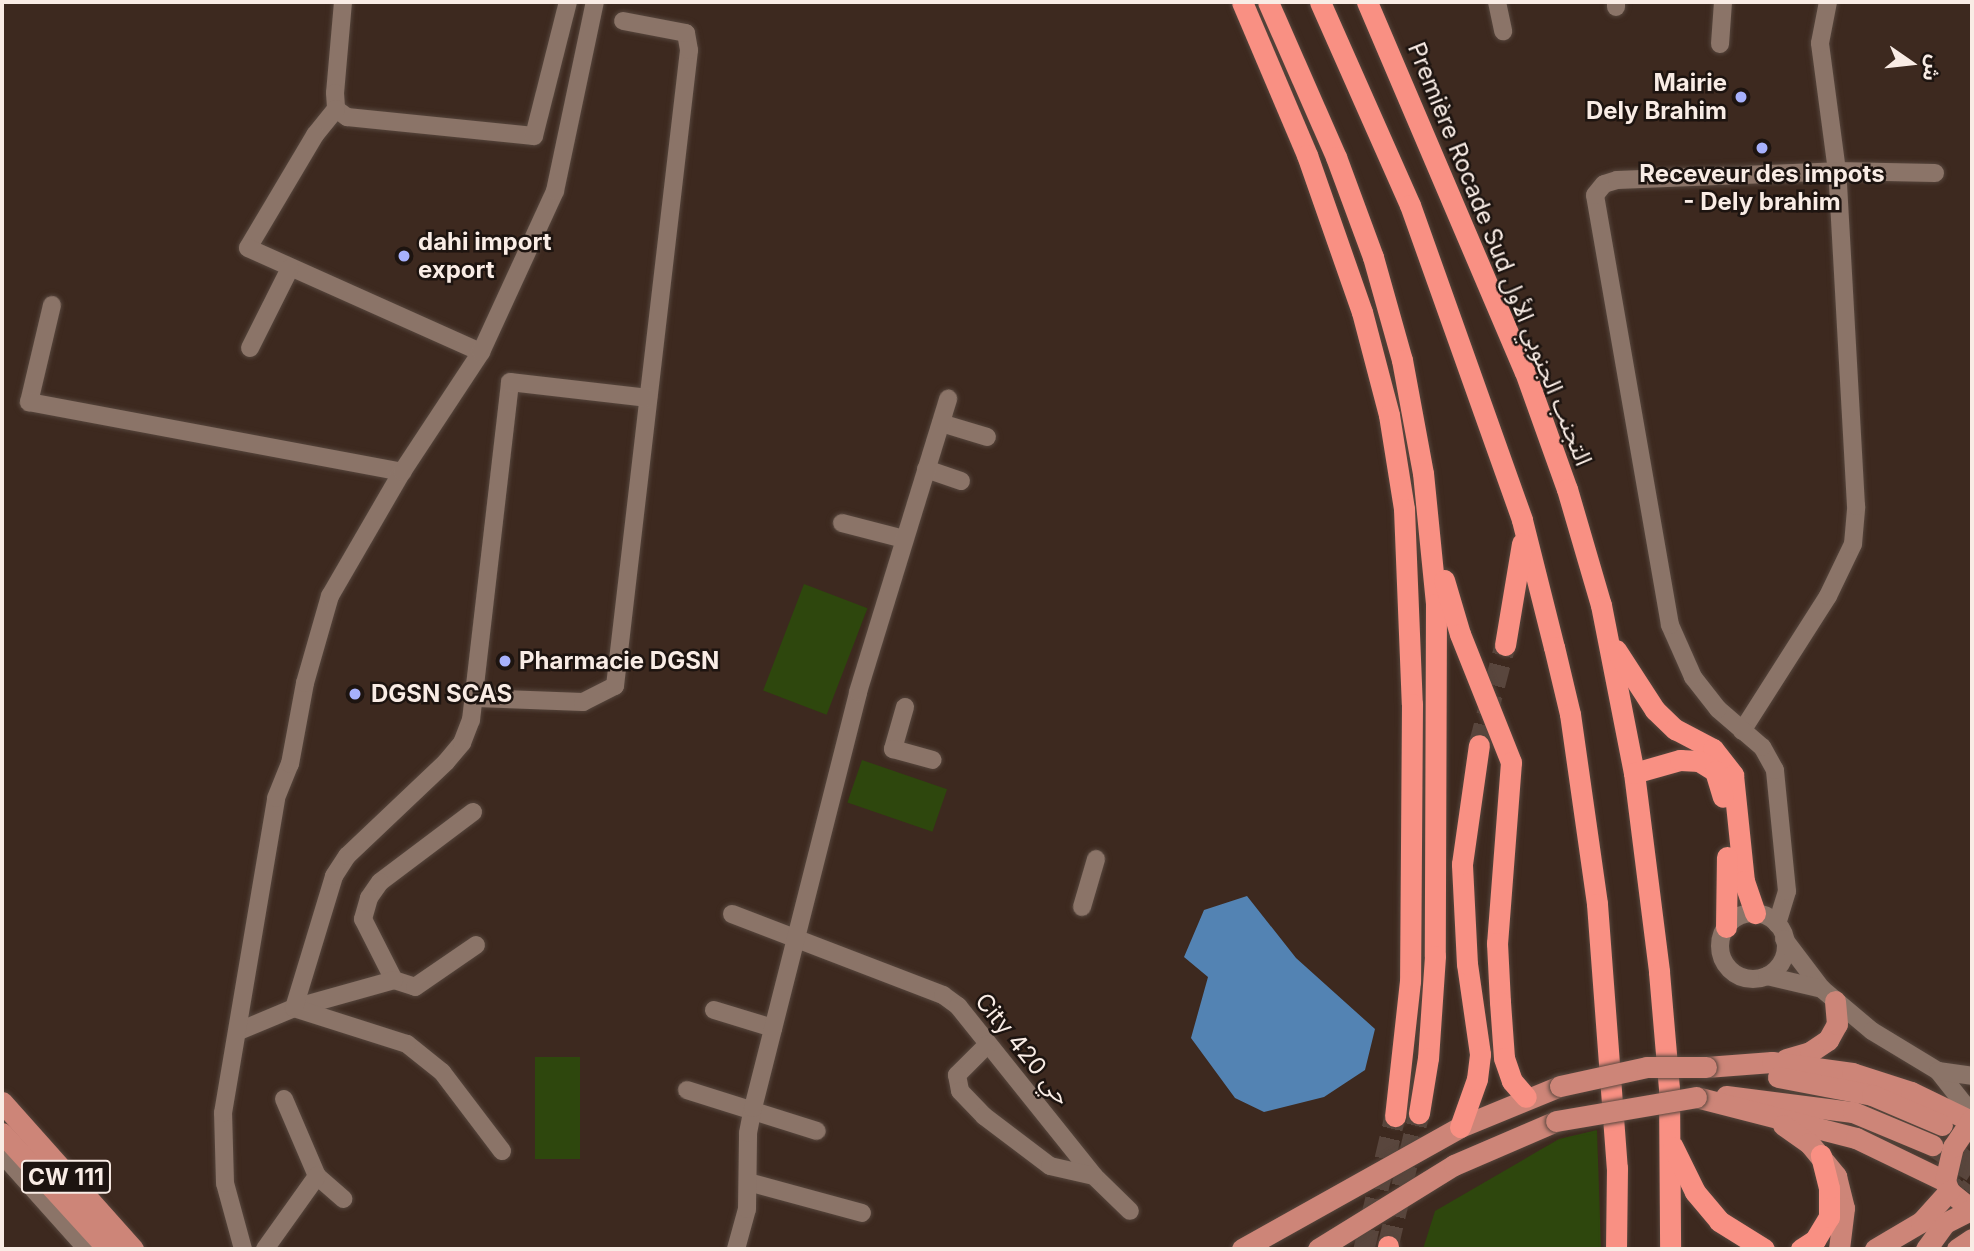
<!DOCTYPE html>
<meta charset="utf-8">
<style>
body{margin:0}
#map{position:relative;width:1974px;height:1251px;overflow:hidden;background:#3d291f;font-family:Inter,"Noto Sans Arabic",sans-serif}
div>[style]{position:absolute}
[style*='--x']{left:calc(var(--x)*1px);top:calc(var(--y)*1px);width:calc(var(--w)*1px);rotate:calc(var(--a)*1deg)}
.green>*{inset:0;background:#2e470d;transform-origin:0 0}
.water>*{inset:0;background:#5383b3}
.major-tunnel>*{height:21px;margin-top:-10.5px;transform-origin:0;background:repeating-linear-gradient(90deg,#59463d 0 21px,transparent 0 31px)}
.highway-tunnel>*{height:21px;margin-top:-10.5px;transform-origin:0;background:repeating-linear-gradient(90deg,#59463d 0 21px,transparent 0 31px)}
.roads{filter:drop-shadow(0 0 2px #56463d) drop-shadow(0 0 2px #56463d)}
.minor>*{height:18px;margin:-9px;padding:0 9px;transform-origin:9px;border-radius:9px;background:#8b7468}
.minor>.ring{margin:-9px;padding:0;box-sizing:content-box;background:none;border:18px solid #8b7468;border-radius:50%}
.major>*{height:21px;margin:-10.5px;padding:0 10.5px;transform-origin:10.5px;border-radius:10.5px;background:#cd8578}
.highway>*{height:21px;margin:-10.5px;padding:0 10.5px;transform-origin:10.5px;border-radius:10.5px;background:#f99083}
.bridges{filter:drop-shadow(0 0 2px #56463d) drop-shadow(0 0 2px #56463d)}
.major-bridge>*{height:21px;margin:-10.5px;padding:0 10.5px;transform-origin:10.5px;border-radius:10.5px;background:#cd8578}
.dots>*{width:19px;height:19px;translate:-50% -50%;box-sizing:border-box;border:4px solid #1d1410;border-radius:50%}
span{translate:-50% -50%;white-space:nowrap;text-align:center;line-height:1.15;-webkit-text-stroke:5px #1d1410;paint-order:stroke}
.shield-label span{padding:2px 5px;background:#1d1410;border:2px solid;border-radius:5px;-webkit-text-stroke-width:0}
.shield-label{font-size:23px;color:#f9ece5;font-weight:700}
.poi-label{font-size:24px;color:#f9ece5;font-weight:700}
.right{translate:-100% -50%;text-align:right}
.left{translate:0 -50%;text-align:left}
.street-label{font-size:24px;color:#f9ece5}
.frame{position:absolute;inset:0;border:4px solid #f9ece5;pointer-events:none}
.north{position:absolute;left:1876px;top:28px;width:70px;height:70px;-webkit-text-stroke:5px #1d1410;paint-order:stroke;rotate:104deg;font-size:19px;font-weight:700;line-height:28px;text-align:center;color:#f9ece5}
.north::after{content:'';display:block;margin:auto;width:24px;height:32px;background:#f9ece5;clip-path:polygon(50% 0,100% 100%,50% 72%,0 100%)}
</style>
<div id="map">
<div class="green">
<i style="left:804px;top:584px;width:68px;height:114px;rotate:21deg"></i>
<i style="left:862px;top:760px;width:90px;height:45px;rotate:19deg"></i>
<i style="left:535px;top:1057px;width:45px;height:102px"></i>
<i style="clip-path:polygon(1597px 1130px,1601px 1249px,1423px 1249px,1435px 1211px,1559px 1139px)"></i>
</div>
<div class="water">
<i style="clip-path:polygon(1247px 896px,1296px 958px,1375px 1029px,1365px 1070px,1324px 1097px,1264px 1112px,1235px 1098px,1191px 1038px,1208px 977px,1184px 957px,1204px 910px)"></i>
</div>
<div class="major-tunnel">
<i style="--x:1932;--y:1145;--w:48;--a:33"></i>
</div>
<div class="highway-tunnel">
<i style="--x:1479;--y:745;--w:103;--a:-75.4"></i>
<i style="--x:1942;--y:1192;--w:50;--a:-53.1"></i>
<i style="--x:1949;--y:1216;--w:38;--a:-53"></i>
<i style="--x:1388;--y:1246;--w:137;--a:-76.9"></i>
<i style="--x:1364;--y:1249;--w:137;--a:-76.9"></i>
</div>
<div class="roads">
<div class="minor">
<i style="--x:343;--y:2;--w:91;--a:95"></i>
<i style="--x:335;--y:93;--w:16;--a:86"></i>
<i style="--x:336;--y:109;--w:14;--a:36"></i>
<i style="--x:347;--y:117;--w:188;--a:5.8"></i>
<i style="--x:534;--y:136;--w:138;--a:-75.8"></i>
<i style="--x:1497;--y:2;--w:30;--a:78"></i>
<i style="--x:1616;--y:7;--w:5;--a:-90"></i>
<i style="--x:1720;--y:44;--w:42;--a:-85.9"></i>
<i style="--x:336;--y:109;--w:33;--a:129"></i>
<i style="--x:315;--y:135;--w:131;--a:120.7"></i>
<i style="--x:248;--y:248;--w:255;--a:24.1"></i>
<i style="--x:52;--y:305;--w:100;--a:103.3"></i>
<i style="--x:29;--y:402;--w:380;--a:10.6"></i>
<i style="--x:250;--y:348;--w:89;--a:-63.4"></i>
<i style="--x:941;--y:423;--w:48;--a:16.9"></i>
<i style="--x:926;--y:469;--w:37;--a:19"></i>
<i style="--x:842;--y:523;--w:64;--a:14.5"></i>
<i style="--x:477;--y:698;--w:106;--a:2.2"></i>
<i style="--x:583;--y:702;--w:36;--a:-27"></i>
<i style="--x:615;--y:686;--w:640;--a:-83.36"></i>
<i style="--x:689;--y:50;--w:17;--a:-100"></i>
<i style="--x:686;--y:33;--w:64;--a:-169.2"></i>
<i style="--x:905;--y:707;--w:44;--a:105.9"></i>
<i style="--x:893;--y:749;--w:41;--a:15.4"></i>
<i style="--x:1742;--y:731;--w:160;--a:-57.5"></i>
<i style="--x:1828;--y:596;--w:58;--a:-64.3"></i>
<i style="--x:1853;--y:544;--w:38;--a:-85"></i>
<i style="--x:1856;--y:506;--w:336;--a:-93.2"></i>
<i style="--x:1837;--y:171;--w:129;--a:-97.6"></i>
<i style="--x:1820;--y:43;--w:42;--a:-79"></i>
<i style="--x:473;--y:812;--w:116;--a:143"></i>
<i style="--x:380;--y:882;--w:19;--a:125"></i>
<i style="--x:369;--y:898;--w:22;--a:106"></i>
<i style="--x:363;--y:919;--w:68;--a:63.1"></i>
<i style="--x:394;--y:980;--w:22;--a:18"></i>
<i style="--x:415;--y:987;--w:74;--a:-34.5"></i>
<i style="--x:1082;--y:907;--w:50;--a:-73.7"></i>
<i class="ring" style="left:1720px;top:913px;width:48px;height:48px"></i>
<i style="--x:732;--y:914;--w:226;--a:21"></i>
<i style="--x:943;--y:995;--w:19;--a:36"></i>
<i style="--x:958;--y:1006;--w:218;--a:51.3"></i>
<i style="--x:1094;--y:1176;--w:50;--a:44.2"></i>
<i style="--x:1777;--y:924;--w:34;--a:-73"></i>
<i style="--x:1787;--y:891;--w:122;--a:-95.7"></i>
<i style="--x:1775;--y:770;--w:26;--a:-119"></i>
<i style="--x:1762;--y:747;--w:58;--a:-139.2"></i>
<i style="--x:1718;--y:709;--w:41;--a:-128"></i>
<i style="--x:1693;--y:677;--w:57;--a:-113.9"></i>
<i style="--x:1670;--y:625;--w:436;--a:-99.9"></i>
<i style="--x:1595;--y:195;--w:14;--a:-51"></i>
<i style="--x:1604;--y:184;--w:14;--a:-17"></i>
<i style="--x:1617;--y:180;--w:220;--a:-2.3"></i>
<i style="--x:1837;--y:171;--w:98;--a:1.2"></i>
<i style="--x:1784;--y:939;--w:63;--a:52.8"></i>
<i style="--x:1822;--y:989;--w:65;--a:40"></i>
<i style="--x:1872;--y:1031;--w:77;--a:31.2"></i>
<i style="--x:1938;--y:1071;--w:55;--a:51.7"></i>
<i style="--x:1767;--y:976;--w:57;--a:13.3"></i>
<i style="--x:714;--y:1010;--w:62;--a:17"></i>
<i style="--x:239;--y:1031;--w:60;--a:-22.7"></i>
<i style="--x:294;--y:1008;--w:104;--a:-15.6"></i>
<i style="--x:988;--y:1044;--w:44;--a:135"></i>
<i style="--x:957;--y:1075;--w:16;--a:79"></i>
<i style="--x:960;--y:1091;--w:35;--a:46"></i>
<i style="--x:984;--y:1116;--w:83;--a:37.1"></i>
<i style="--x:1050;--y:1166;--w:45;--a:12.8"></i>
<i style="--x:1938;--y:1071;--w:34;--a:8"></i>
<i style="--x:687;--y:1090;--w:136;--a:17.5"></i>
<i style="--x:284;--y:1099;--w:84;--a:66.8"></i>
<i style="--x:317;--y:1176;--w:35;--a:41"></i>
<i style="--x:502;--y:1151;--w:99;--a:-127.2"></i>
<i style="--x:442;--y:1072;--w:45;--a:-141.3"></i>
<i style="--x:407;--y:1044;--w:119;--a:-162.3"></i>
<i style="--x:294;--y:1008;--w:138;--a:-73.1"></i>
<i style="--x:334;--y:876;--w:24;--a:-57"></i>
<i style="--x:347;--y:856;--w:137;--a:-43.5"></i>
<i style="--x:446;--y:762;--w:25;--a:-50"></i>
<i style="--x:462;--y:743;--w:25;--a:-69"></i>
<i style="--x:471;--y:720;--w:340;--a:-83.4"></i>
<i style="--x:510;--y:382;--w:139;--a:6.6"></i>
<i style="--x:2;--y:1154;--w:127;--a:48.2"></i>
<i style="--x:748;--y:1182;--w:118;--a:15.2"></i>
<i style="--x:243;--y:1249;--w:68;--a:-105.3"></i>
<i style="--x:225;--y:1183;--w:70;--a:-91.6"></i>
<i style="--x:223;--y:1113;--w:319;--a:-80.4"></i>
<i style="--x:276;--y:798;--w:37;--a:-68"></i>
<i style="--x:290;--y:764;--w:82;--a:-79.5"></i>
<i style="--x:305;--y:683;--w:91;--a:-74"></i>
<i style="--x:330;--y:596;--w:143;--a:-59.9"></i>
<i style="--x:402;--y:472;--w:144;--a:-56.6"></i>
<i style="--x:481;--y:352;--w:177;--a:-65.3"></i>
<i style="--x:555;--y:191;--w:193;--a:-78.1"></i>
<i style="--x:265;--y:1249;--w:90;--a:-54.5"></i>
<i style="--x:736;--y:1249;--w:41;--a:-74.6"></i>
<i style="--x:747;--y:1209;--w:76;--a:-89.2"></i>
<i style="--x:748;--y:1133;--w:25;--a:-79"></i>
<i style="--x:753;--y:1108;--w:429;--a:-75.8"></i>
<i style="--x:858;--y:692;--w:307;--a:-72.9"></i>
</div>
<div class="major">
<i style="--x:1786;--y:1059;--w:25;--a:-16"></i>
<i style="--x:1810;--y:1052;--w:22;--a:-34"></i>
<i style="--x:1828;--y:1040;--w:18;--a:-61"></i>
<i style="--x:1837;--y:1024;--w:23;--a:-95"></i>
<i style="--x:1706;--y:1067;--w:66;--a:-4.3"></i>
<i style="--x:1772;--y:1062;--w:81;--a:7.8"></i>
<i style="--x:1852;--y:1073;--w:62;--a:17.9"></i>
<i style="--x:1911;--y:1092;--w:67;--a:25.8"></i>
<i style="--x:1778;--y:1077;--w:96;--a:10.8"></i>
<i style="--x:1872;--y:1095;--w:76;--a:23.2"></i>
<i style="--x:1726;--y:1096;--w:128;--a:7.2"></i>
<i style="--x:1853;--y:1112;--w:86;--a:22.7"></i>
<i style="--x:1696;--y:1097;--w:165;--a:14.4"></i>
<i style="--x:1856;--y:1138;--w:99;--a:25.8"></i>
<i style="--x:2;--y:1102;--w:197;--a:48.3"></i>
<i style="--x:1783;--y:1125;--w:32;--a:35"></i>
<i style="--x:1809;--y:1143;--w:43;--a:50.7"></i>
<i style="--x:1836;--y:1176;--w:33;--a:76"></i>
<i style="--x:1844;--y:1208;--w:41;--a:97"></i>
<i style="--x:2;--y:1133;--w:157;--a:47.6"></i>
<i style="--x:1971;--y:1209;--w:28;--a:-141"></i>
<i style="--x:1949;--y:1191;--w:11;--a:-112"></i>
<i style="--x:1945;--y:1181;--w:35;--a:-77"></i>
<i style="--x:1953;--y:1147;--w:34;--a:-56"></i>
<i style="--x:1242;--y:1249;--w:250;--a:-29.2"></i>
<i style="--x:1460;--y:1127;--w:108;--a:-22.3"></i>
<i style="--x:1318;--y:1249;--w:160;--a:-31.7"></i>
<i style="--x:1454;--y:1165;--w:111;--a:-23.3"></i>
<i style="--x:1875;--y:1249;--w:53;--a:-30.4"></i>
<i style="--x:1921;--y:1222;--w:42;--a:-47.9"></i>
<i style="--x:1926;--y:1249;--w:32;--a:-54"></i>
<i style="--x:1945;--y:1223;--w:30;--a:-27"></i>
<i style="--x:1957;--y:1249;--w:18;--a:-34"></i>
</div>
<div class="highway">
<i style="--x:1242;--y:2;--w:166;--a:67"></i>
<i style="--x:1307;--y:155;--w:166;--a:70.7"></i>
<i style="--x:1362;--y:312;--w:106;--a:75.3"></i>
<i style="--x:1389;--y:415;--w:95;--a:80.9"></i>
<i style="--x:1404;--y:509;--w:195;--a:87.7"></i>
<i style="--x:1412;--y:704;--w:277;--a:90.4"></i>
<i style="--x:1410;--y:981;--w:136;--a:96.3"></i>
<i style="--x:1268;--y:2;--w:169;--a:66.3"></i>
<i style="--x:1336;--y:157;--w:107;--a:69.7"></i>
<i style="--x:1373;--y:257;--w:107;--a:74.3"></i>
<i style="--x:1402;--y:360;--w:115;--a:79.5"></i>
<i style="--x:1423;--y:473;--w:132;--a:84.3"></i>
<i style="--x:1436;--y:604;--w:352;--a:90.2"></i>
<i style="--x:1435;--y:956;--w:102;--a:93.9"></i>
<i style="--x:1428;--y:1058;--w:56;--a:99.3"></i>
<i style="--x:1320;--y:2;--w:222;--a:66.1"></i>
<i style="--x:1410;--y:205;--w:334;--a:70.4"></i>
<i style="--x:1522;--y:520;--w:131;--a:75.9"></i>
<i style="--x:1554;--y:647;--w:69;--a:76.6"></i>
<i style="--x:1570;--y:714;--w:192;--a:81.9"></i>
<i style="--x:1597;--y:904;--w:265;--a:85.7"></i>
<i style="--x:1617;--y:1168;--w:81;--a:90.7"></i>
<i style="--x:1367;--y:2;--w:402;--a:66.9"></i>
<i style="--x:1525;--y:372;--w:124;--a:70.3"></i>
<i style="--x:1567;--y:489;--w:121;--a:73.7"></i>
<i style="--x:1601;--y:605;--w:171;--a:78.9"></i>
<i style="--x:1634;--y:773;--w:201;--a:82.8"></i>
<i style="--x:1659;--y:972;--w:116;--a:85.1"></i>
<i style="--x:1669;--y:1088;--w:161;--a:89.6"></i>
<i style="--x:1444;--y:580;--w:56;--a:73.5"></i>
<i style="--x:1460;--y:634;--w:138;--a:68.3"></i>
<i style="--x:1511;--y:762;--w:182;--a:94.4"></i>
<i style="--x:1497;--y:943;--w:59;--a:87.1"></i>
<i style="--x:1500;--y:1002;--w:56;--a:85.9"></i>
<i style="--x:1504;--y:1058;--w:24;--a:71"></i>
<i style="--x:1512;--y:1081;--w:21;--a:49"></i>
<i style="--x:1505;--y:645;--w:103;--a:-80.5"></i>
<i style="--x:1616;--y:650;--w:72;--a:57"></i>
<i style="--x:1655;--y:710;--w:28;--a:44"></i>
<i style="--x:1675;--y:729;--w:43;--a:27.8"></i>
<i style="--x:1713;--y:749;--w:33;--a:52"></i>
<i style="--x:1733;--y:775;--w:107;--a:84.1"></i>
<i style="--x:1744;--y:881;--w:34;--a:71"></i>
<i style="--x:1634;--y:773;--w:48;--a:-15.8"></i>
<i style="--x:1680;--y:760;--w:19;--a:3"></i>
<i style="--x:1699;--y:761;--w:19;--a:32"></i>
<i style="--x:1715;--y:771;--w:27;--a:73"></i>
<i style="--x:1726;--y:927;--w:70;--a:-89.2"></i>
<i style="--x:1460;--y:1127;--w:51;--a:-70.5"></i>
<i style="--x:1477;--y:1079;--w:25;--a:-83"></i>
<i style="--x:1480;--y:1054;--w:91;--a:-98.2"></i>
<i style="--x:1467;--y:964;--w:100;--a:-92.9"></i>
<i style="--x:1462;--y:864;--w:120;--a:-81.9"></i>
<i style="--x:1673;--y:1147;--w:50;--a:63.9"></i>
<i style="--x:1695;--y:1192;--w:38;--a:50"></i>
<i style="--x:1719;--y:1221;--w:53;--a:31.9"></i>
<i style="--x:1388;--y:1249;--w:3;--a:-90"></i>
<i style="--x:1801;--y:1249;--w:17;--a:-33"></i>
<i style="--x:1815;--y:1240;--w:27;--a:-59"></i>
<i style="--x:1829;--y:1217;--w:29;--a:-90"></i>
<i style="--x:1829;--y:1188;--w:34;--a:-104"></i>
</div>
</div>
<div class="bridges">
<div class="major-bridge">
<i style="--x:1560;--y:1086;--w:89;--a:-12.3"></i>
<i style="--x:1647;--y:1067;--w:59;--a:0"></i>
<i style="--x:1556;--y:1121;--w:142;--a:-9.7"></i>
</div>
</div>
<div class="dots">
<i style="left:1741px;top:97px;background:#a7b1fc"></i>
<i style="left:1762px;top:148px;background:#a7b1fc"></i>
<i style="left:404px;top:256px;background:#a7b1fc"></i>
<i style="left:505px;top:661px;background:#a7b1fc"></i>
<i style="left:355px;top:694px;background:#a7b1fc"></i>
</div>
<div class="shield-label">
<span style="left:66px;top:1177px">CW 111</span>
</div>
<div class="poi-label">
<span class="right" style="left:1727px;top:97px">Mairie<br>Dely Brahim</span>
<span style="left:1762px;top:188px">Receveur des impots<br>- Dely brahim</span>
<span class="left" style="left:418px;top:256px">dahi import<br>export</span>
<span class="left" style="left:519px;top:661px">Pharmacie DGSN</span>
<span class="left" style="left:371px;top:694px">DGSN SCAS</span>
</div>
<div class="street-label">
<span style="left:1500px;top:254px;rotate:68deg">Première Rocade Sud التجنب الجنوبي الأول</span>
<span style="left:1023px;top:1049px;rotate:51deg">City 420 حي</span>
</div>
<div class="frame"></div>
<div class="north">ش</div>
</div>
